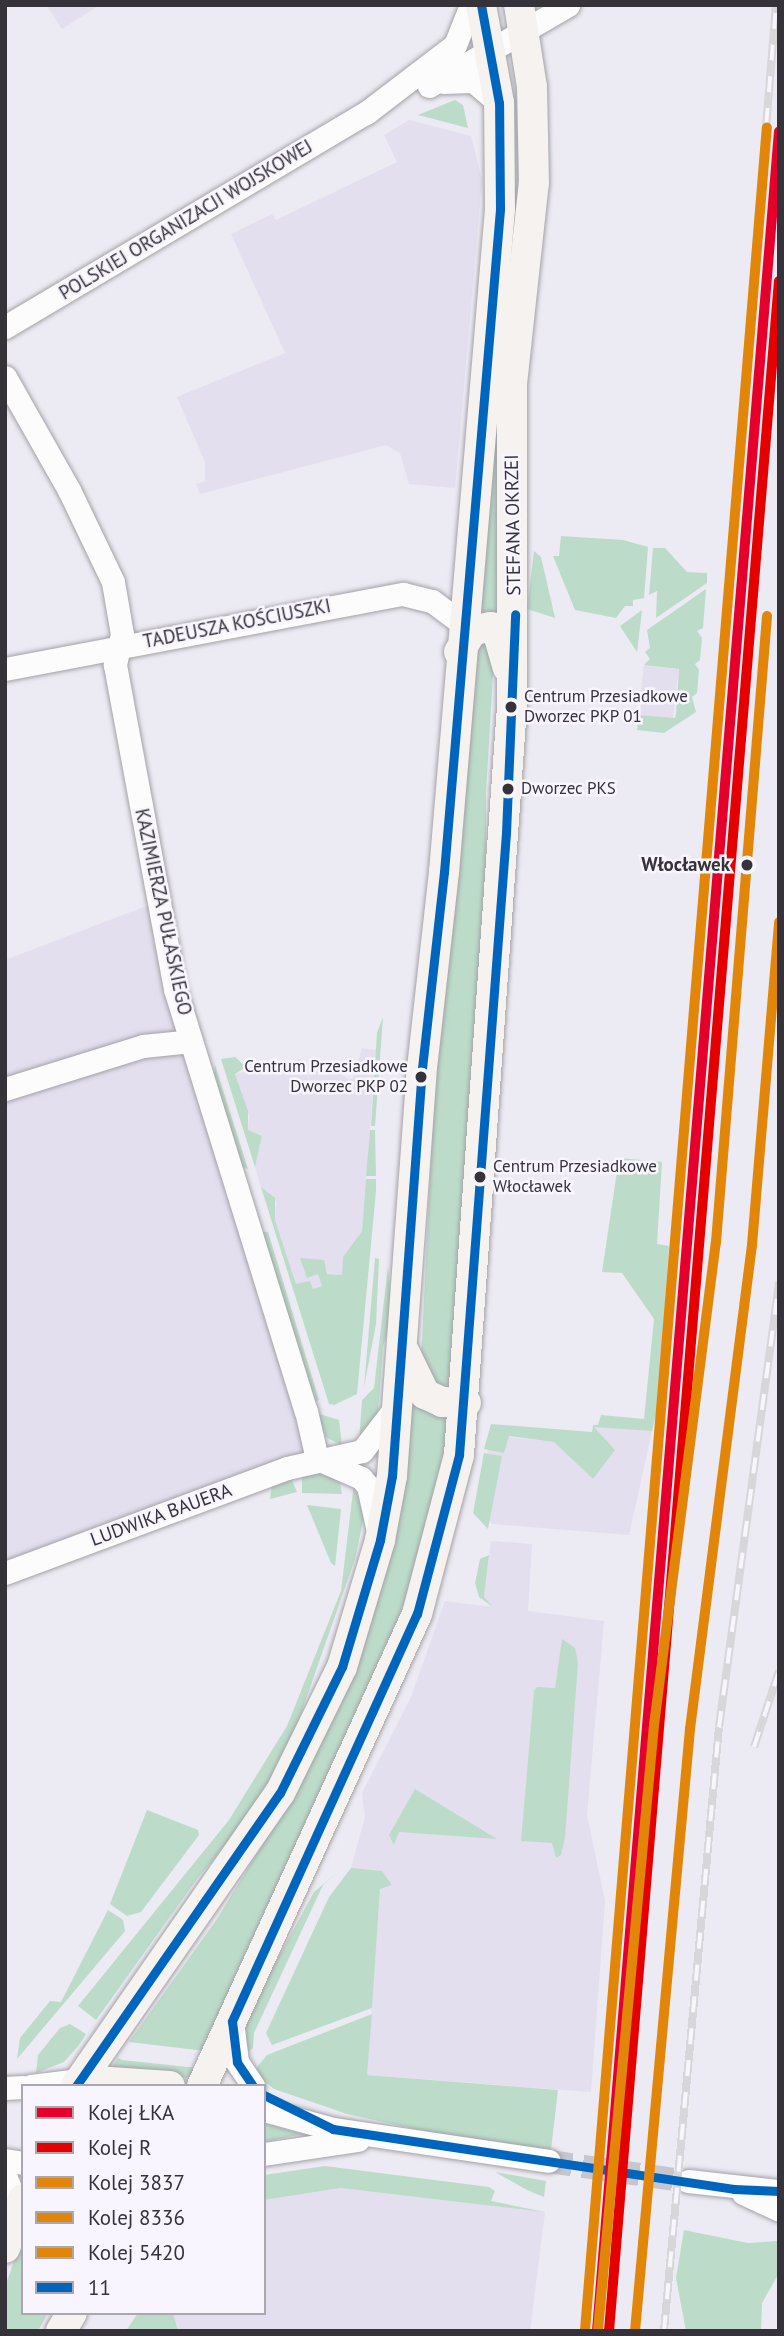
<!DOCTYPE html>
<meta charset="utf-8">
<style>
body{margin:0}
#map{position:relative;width:784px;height:2336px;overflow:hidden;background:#eceaf2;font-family:"PT Sans",sans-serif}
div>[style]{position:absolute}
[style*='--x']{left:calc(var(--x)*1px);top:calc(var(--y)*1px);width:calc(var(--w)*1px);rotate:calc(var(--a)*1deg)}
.built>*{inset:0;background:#e3dfee;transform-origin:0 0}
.green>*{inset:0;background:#bcdcc9}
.minor-tunnel>*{height:23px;margin-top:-11.5px;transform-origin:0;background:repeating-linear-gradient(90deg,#c7c5cd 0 23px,transparent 0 34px)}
.roads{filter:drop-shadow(0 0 2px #a3a2a8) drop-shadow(0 0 2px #a3a2a8)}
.minor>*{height:23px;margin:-11.5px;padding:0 11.5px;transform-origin:11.5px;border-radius:11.5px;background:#fcfcfd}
.major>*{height:30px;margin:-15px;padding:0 15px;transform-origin:15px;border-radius:15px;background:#f5f2ef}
.rail>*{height:8px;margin-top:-4px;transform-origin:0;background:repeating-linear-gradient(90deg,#f8f5fe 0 16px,#d7d6d8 0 32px);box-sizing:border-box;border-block:2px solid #d7d6d8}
.bus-1>*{height:9px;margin:-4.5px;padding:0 4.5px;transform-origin:4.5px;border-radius:4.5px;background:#0065bd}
.rail-1>*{height:10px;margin:-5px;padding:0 5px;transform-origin:5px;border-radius:5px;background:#e4002b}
.rail-2>*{height:10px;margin:-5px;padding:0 5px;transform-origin:5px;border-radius:5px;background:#e50000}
.rail-3>*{height:10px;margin:-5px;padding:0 5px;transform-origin:5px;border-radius:5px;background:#e18609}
.rail-4>*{height:10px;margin:-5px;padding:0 5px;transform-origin:5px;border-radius:5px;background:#e18609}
.rail-5>*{height:10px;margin:-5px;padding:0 5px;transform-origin:5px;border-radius:5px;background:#e18609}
.dots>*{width:19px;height:19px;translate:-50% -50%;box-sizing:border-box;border:4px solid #f8f5fe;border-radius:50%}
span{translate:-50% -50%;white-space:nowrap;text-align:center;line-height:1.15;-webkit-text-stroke:5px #f8f5fe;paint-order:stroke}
.bus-label{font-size:17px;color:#353339}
.left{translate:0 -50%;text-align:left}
.right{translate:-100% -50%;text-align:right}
.street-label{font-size:19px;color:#353339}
.stop-label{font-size:19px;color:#353339;font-weight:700}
.frame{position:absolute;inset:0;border:7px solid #353339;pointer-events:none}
.legend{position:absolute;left:21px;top:2084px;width:245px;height:231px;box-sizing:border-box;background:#f8f5fe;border:2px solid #aaa7af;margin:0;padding:9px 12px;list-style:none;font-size:21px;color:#353339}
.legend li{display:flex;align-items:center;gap:14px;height:35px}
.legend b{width:35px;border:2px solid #aaa7af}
</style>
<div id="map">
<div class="built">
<i style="clip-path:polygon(46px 5px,97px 5px,98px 6px,62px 29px)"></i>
<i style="clip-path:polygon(409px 120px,471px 136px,482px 180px,455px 488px,409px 484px,400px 453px,386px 445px,200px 494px,196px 484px,205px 481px,205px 462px,177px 397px,285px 353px,231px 234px,272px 214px,276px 220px,397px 162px,384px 135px)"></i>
<i style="left:644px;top:665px;width:35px;height:50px;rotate:7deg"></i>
<i style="clip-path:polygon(157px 902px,317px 1459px,5px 1573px,5px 960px)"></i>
<i style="clip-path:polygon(362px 1048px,376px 1050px,362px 1231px,343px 1258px,342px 1275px,319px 1272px,325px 1289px,312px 1293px,296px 1284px,275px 1220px,276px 1202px,261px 1187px,255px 1167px,262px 1136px,248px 1130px,249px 1116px,235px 1074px,301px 1059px,313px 1091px,308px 1074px,332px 1067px,349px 1080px,353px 1078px)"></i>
<i style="clip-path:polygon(593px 1426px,652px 1431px,629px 1535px,492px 1524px,481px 1510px,490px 1435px,555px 1442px,593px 1479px)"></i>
<i style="clip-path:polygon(491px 1541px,532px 1544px,528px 1611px,604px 1621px,587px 1815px,605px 1901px,591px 2092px,367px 2075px,380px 1890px,351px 1868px,365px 1817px,362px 1793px,411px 1697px,445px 1601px,492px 1607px,484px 1597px)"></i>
<i style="clip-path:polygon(343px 2188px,545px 2212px,530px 2331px,178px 2331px,173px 2313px,264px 2313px,264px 2200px)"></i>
</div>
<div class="green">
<i style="clip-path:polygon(455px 100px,463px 105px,468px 128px,418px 115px)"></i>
<i style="clip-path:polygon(501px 326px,501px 614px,474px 610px)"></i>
<i style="clip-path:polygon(561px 536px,623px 540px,648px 547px,644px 598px,633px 600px,633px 606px,625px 606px,616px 618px,575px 610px,553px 556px,559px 556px)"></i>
<i style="clip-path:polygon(653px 548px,665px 548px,687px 572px,707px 573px,707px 583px,656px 618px,657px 591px,649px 595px)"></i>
<i style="clip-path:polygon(534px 551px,541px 557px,555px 618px,527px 609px)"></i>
<i style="clip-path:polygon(706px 589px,703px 628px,697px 631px,702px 638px,700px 660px,695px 664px,699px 670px,697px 693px,692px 697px,696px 712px,664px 733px,637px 730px,639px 715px,675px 718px,676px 714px,679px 669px,644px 665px,650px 659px,645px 652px,650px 648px,647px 630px)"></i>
<i style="clip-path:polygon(642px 610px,637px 652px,620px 626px)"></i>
<i style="clip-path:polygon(486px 639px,494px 657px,486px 793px,486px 907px,452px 1382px,444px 1386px,432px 1382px,421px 1361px,433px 1115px,470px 654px)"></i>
<i style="clip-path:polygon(383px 1017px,375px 1126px,371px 1126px,377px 1033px)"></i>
<i style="clip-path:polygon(235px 1057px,246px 1067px,235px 1074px,248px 1111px,248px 1130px,262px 1136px,255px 1167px,221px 1059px)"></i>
<i style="clip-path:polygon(215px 1065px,248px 1169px,242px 1167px,213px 1080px)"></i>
<i style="clip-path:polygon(370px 1130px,375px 1130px,376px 1176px,366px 1176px)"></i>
<i style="clip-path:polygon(619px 1158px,662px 1162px,657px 1244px,669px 1246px,658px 1406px,652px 1431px,594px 1427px,615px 1450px,593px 1479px,554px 1442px,509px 1436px,504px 1453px,484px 1449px,491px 1424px,592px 1432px,593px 1425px,598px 1425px,601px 1415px,644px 1419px,654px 1319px,622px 1273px,602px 1272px)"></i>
<i style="clip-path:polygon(366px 1179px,376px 1179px,376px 1191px,357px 1394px,334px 1405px,329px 1404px,261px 1187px,275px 1198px,275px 1220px,296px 1284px,310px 1281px,313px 1289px,322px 1286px,318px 1274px,307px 1278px,300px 1258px,324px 1260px,327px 1274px,342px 1275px,343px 1257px,362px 1231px)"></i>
<i style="clip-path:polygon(260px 1232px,268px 1232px,319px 1400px,313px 1402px)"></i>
<i style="clip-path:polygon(375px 1258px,379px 1259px,376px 1324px,364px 1387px)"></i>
<i style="clip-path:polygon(388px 1266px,392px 1314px,383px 1347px,378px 1414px,359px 1442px,362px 1400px,374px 1388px)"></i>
<i style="clip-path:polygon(411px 1398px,453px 1415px,412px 1593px,205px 2051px,129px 2042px,217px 1919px,287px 1804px)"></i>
<i style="clip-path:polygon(316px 1413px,339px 1420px,342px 1446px,326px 1437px)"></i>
<i style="clip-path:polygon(484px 1453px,502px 1456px,488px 1529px,473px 1513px)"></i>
<i style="clip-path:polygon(321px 1471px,339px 1478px,342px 1494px,302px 1493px,302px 1474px)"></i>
<i style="clip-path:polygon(291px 1478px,297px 1492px,270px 1499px,272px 1485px)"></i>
<i style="clip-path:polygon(354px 1483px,364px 1517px,355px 1559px,285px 1759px,250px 1816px,197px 1879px,96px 2020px,78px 2006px,229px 1820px,287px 1726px,341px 1591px)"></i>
<i style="clip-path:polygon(307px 1505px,341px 1509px,335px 1566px,331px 1563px)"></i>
<i style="clip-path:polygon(489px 1555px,484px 1597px,493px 1607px,479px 1597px,475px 1583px,480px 1559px)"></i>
<i style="clip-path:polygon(562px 1639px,575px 1648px,578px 1663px,565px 1838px,561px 1855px,556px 1858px,552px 1843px,521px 1841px,534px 1691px,537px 1687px,555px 1688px)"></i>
<i style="clip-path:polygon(415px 1789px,497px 1839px,399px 1832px,394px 1845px,389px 1835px)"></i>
<i style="clip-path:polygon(147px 1810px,198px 1830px,199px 1835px,141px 1912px,127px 1916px,110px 1904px)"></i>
<i style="clip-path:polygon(351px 1868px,382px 1871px,392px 1885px,380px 1889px,372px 2008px,272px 2045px,266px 2033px,329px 1897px)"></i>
<i style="clip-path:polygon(338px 1872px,323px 1885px,254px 2033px,253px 2048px,244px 2056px,241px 2038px,249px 2011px,314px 1892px)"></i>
<i style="clip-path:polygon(108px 1910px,123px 1920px,125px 1931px,17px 2059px,20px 2038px,50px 2001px,61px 2002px)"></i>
<i style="clip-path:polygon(372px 2014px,367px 2075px,558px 2090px,551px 2150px,433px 2133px,347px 2114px,274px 2089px,253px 2072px,267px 2055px)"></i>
<i style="clip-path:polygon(70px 2024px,86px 2034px,79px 2045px,64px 2062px,36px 2073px,38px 2055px,60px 2028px)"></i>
<i style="clip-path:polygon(118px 2058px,122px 2060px,197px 2068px,190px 2078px,112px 2068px)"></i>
<i style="clip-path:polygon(264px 2123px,303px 2134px,264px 2142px)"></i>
<i style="clip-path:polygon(325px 2166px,489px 2187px,495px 2191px,491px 2201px,545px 2212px,341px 2188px,264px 2200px,264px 2175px)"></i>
<i style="clip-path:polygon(495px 2172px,546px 2181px,544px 2197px,527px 2190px)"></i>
<i style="clip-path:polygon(684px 2230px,748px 2243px,778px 2241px,779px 2273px,762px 2303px,761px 2331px,686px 2331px,676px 2278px)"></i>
<i style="clip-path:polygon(23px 2235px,23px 2313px,48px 2313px,38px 2331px,5px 2331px,5px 2287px)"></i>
<i style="clip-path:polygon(138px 2313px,173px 2313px,178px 2331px,126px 2331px)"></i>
</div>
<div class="minor-tunnel">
<i style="--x:549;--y:2161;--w:140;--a:8.2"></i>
</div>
<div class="roads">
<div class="minor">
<i style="--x:443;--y:82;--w:30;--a:-2"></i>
<i style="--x:473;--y:81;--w:34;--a:40"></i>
<i style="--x:429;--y:86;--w:161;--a:-30.2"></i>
<i style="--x:5;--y:327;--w:420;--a:-30.7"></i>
<i style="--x:366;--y:113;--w:112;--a:-37.4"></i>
<i style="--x:455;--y:45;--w:43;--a:-68.2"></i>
<i style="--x:5;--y:377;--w:130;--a:60.5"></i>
<i style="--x:69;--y:490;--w:102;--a:64.4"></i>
<i style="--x:113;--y:582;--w:53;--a:80.2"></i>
<i style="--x:122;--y:634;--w:32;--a:103"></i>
<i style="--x:115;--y:665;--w:330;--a:79.5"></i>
<i style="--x:175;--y:989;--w:442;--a:72.8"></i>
<i style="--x:306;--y:1411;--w:49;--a:77.1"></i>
<i style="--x:5;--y:669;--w:405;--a:-10.7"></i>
<i style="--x:403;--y:594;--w:30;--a:14"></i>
<i style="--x:432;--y:601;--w:38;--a:37"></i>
<i style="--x:5;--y:1089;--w:145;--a:-17.3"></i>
<i style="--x:143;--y:1046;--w:48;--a:-5.9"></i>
<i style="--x:320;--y:1460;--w:45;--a:23.7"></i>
<i style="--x:361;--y:1478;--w:11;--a:49"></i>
<i style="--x:368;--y:1486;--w:46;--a:77.5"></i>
<i style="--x:5;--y:1573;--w:301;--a:-20.4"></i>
<i style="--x:287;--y:1468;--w:77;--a:-12.8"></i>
<i style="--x:362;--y:1451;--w:59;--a:-52.5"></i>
<i style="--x:232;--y:2021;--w:41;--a:83"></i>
<i style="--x:237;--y:2062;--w:29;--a:56"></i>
<i style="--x:31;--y:2086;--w:49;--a:-7"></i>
<i style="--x:5;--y:2088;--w:18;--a:-3"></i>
<i style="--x:264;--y:2110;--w:72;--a:15.4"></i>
<i style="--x:333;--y:2129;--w:218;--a:8.4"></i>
<i style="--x:264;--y:2154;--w:95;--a:-8.5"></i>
<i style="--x:5;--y:2160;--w:18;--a:9"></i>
<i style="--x:5;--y:2175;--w:36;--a:69"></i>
<i style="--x:688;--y:2181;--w:92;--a:6.3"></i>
<i style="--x:743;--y:2193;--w:40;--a:25"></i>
</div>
<div class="major">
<i style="--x:459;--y:652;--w:26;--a:-58"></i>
<i style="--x:473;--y:630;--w:18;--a:-9"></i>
<i style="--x:491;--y:627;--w:10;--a:45"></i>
<i style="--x:498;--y:634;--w:35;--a:74"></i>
<i style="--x:405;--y:1353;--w:46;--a:64"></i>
<i style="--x:425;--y:1394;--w:19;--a:25"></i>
<i style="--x:442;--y:1402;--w:24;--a:2"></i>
<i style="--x:80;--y:2080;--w:90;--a:3.8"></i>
<i style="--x:76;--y:2086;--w:357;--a:-55.2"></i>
<i style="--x:280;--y:1793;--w:140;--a:-63.8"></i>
<i style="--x:342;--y:1667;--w:133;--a:-73.3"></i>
<i style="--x:380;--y:1540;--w:65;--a:-79.4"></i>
<i style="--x:392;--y:1476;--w:400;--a:-85.8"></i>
<i style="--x:421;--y:1077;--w:206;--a:-83.6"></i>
<i style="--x:444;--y:872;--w:665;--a:-85.17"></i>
<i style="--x:500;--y:209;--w:106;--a:-90.5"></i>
<i style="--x:499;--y:103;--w:100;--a:-100.4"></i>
<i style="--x:202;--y:2086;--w:519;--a:-65.51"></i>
<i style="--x:417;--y:1614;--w:164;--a:-75.2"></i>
<i style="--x:459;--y:1455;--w:750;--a:-85.95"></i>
<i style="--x:512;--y:707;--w:323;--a:-90"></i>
<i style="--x:512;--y:384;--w:202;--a:-83.8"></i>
<i style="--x:534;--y:183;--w:96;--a:-91.2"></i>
<i style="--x:532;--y:87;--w:83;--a:-99"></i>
<i style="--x:5;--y:2248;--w:52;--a:-69.8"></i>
<i style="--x:61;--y:2331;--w:21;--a:-59"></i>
</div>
</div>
<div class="rail">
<i style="--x:735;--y:507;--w:504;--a:-85.33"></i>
<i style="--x:754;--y:1747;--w:80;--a:-71.8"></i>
<i style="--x:664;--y:2331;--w:606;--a:-84.8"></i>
<i style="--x:719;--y:1727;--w:449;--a:-82.3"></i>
</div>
<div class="bus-1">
<i style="--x:76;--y:2086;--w:357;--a:-55.2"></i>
<i style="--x:280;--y:1793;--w:140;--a:-63.8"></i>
<i style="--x:342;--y:1667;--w:133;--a:-73.3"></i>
<i style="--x:380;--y:1540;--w:65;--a:-79.4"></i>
<i style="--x:392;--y:1476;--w:400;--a:-85.8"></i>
<i style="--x:421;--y:1077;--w:206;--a:-83.6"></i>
<i style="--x:444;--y:872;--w:665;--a:-85.17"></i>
<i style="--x:500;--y:209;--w:106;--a:-90.5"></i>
<i style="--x:499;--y:103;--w:100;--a:-100.4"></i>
<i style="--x:253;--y:2086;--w:29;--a:-124"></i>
<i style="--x:237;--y:2062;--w:41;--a:-97"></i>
<i style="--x:232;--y:2021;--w:447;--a:-65.6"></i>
<i style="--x:417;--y:1614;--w:164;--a:-75.2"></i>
<i style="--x:459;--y:1455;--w:624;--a:-85.68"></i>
<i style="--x:506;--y:833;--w:219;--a:-87.6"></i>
<i style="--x:264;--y:2095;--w:77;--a:26.2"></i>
<i style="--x:333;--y:2129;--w:405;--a:8.5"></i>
<i style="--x:734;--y:2189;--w:45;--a:2.5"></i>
</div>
<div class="rail-1">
<i style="--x:597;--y:2331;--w:2207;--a:-85.27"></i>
</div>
<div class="rail-2">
<i style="--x:609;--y:2331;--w:2057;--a:-85.26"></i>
</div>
<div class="rail-3">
<i style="--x:585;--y:2330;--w:2210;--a:-85.28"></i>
</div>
<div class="rail-4">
<i style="--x:598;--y:2330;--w:608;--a:-84.71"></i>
<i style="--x:654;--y:1725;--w:487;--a:-82.7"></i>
<i style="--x:716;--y:1242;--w:628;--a:-85.34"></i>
</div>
<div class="rail-5">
<i style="--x:635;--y:2331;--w:605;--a:-84.78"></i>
<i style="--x:690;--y:1729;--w:488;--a:-82.7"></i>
<i style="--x:752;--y:1245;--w:324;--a:-85.2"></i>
</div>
<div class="dots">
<i style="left:511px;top:707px;background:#353339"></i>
<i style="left:508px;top:789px;background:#353339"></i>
<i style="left:747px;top:865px;background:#353339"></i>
<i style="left:421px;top:1077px;background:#353339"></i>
<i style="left:480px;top:1177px;background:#353339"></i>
</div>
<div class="bus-label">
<span class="left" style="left:524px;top:707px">Centrum Przesiadkowe<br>Dworzec PKP 01</span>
<span class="left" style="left:521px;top:789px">Dworzec PKS</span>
<span class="right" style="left:408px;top:1077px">Centrum Przesiadkowe<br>Dworzec PKP 02</span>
<span class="left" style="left:493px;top:1177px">Centrum Przesiadkowe<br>Włocławek</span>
</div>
<div class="street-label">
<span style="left:186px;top:220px;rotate:-31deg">POLSKIEJ ORGANIZACJI WOJSKOWEJ</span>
<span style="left:513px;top:525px;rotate:-91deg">STEFANA OKRZEI</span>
<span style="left:237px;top:624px;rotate:-11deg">TADEUSZA KOŚCIUSZKI</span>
<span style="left:163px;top:912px;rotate:78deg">KAZIMIERZA PUŁASKIEGO</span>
<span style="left:161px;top:1515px;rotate:-20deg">LUDWIKA BAUERA</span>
</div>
<div class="stop-label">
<span class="right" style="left:730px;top:865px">Włocławek</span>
</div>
<div class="frame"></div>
<ul class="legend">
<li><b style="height:9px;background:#e4002b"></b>Kolej ŁKA</li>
<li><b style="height:9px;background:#e50000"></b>Kolej R</li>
<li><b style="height:9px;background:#e18609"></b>Kolej 3837</li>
<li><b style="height:9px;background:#e18609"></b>Kolej 8336</li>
<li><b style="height:9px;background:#e18609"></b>Kolej 5420</li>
<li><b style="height:9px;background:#0065bd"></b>11</li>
</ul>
</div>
